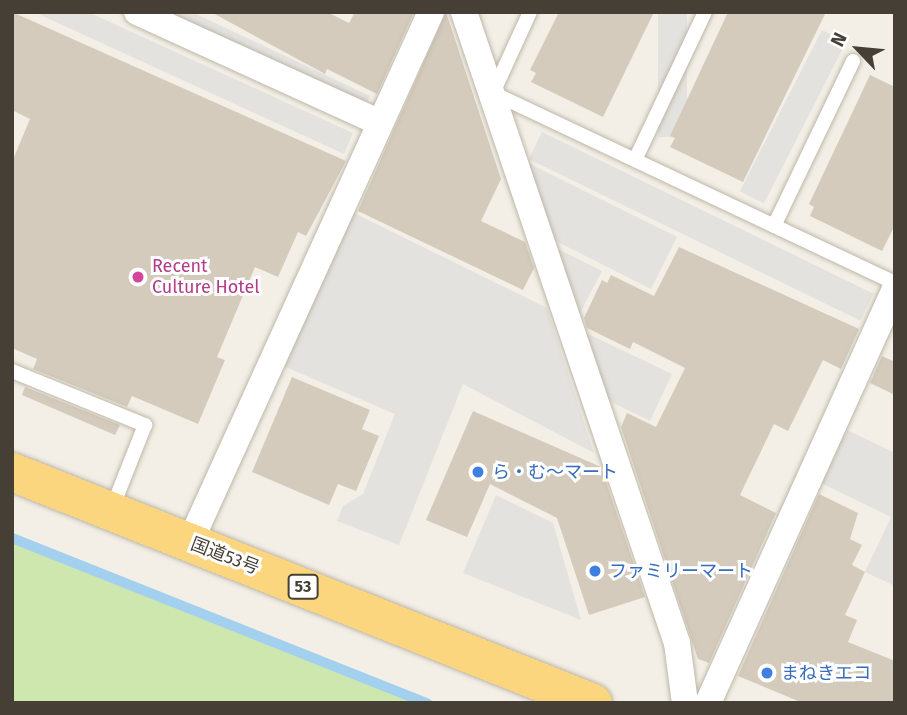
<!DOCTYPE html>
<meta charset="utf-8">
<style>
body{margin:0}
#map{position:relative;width:907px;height:715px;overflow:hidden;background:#f3efe6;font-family:"Fira Sans","Noto Sans JP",sans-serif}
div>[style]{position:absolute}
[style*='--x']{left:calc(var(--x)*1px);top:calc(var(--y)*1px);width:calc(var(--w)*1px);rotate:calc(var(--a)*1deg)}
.green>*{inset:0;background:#cde7af}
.parking>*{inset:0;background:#e4e2de;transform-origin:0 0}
.stream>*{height:10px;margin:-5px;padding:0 5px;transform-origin:5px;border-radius:5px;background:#a3d0ef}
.building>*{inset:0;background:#d4cbbc}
.roads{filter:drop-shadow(0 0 2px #beb7a9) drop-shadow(0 0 2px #beb7a9)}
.service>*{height:14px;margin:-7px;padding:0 7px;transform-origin:7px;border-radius:7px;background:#fff}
.minor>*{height:26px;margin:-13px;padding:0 13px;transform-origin:13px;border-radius:13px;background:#fff}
.trunk>*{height:38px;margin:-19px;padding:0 19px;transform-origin:19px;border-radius:19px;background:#fcd67e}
.dots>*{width:19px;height:19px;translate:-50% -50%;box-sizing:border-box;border:4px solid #fff;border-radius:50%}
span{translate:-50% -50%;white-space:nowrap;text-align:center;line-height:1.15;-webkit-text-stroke:6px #fff;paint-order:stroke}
.shield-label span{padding:2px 5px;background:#fff;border:2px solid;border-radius:5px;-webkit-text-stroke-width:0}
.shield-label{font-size:16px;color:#453f35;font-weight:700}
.hotel-label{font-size:18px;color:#b23c85}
.left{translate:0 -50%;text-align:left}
.shop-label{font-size:18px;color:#366cbe}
.street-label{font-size:18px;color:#453f35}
.frame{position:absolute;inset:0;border:14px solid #453f35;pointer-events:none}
.north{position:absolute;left:823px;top:14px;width:70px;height:70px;-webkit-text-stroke:5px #fff;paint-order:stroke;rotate:296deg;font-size:19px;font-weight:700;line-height:28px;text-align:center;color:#453f35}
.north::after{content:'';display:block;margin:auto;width:24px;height:32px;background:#453f35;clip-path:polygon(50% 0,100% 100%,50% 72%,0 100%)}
</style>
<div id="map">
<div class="green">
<i style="clip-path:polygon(12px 543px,417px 703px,12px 703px)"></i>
</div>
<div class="parking">
<i style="clip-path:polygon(34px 12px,88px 12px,353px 133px,344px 154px)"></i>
<i style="clip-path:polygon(156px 12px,192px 12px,370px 96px,363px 110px)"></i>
<i style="left:658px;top:12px;width:29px;height:125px"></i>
<i style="left:822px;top:30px;width:27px;height:181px;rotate:27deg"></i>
<i style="left:542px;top:132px;width:369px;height:30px;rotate:26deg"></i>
<i style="clip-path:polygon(528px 163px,677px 237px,651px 289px,552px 239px)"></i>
<i style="clip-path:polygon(350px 211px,547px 308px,594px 453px,463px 384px,399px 545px,337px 521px,343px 506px,363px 494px,395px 414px,281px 365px)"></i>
<i style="clip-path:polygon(554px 247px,602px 271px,580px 313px)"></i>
<i style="clip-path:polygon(584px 332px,672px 374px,650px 421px,605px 399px)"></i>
<i style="clip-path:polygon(847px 430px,895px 453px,895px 586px,865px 572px,891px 517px,821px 483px)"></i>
<i style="clip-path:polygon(496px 495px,553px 523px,581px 620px,463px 573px)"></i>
</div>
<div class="stream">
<i style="--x:12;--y:538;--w:447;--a:21.7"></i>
</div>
<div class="building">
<i style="clip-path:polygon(12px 12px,346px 161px,306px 236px,298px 232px,278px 277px,255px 267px,217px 357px,225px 360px,198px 424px,132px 396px,127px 407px,33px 369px,37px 359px,12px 348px,12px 162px,30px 119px,12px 110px)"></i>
<i style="clip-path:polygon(211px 12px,327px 12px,349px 23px,355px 12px,414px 12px,377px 94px,327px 69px,325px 74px)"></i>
<i style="clip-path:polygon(446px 12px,501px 179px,481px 221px,525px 242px,534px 268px,523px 290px,358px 211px)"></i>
<i style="clip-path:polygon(559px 12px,654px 12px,603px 117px,531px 82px,536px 73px,530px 70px)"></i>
<i style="clip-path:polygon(728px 12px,826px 12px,743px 182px,670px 147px,675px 138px,670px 136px)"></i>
<i style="clip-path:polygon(870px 75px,895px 87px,895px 225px,882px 251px,810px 216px,814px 207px,809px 204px)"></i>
<i style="clip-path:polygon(679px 247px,859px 329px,841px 369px,823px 360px,788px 431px,774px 424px,740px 495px,776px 513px,709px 663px,698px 659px,621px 427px,627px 413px,656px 427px,685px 368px,633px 342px,630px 349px,587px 328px,584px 318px,602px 280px,607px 283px,611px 275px,654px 296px)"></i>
<i style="clip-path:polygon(882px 356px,895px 362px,895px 395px,870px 383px)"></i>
<i style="clip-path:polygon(292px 377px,370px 410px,362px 429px,379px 436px,356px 491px,338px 484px,329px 505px,252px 472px)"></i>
<i style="clip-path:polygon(25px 387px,120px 425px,115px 435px,22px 395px)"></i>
<i style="clip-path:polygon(473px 411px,601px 467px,645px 597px,589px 615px,557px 518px,490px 484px,467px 537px,426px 520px)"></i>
<i style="clip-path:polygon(819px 494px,858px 513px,850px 539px,862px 545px,852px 565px,865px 572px,845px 615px,857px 620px,848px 642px,895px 661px,895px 703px,803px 703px,738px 676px)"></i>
</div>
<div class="roads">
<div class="service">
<i style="--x:530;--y:12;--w:89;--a:114.6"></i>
<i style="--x:493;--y:93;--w:445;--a:25.3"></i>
<i style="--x:635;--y:160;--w:164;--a:-64.7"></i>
<i style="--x:774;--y:226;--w:183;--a:-64.4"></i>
<i style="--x:12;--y:371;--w:144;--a:22.1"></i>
<i style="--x:145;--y:425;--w:92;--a:111.6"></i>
</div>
<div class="minor">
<i style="--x:137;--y:12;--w:265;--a:24.5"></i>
<i style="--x:464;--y:12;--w:666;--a:71.35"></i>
<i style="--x:677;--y:643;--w:61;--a:82.4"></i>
<i style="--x:190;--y:542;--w:582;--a:-65.55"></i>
<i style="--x:708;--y:703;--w:455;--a:-65.7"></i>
</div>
<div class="trunk">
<i style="--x:12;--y:472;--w:625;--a:21.68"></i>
</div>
</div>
<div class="dots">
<i style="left:138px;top:277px;background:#d1479c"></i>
<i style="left:478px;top:472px;background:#3f7fe0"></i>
<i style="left:595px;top:571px;background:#3f7fe0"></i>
<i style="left:767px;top:673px;background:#3f7fe0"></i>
</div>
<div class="shield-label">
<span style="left:303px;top:587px">53</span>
</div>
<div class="hotel-label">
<span class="left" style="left:152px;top:277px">Recent<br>Culture Hotel</span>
</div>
<div class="shop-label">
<span class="left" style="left:492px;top:472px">ら・む〜マート</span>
<span class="left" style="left:609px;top:571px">ファミリーマート</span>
<span class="left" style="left:781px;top:673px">まねきエコ</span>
</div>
<div class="street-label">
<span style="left:225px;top:556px;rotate:21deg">国道53号</span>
</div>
<div class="frame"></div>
<div class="north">N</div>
</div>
